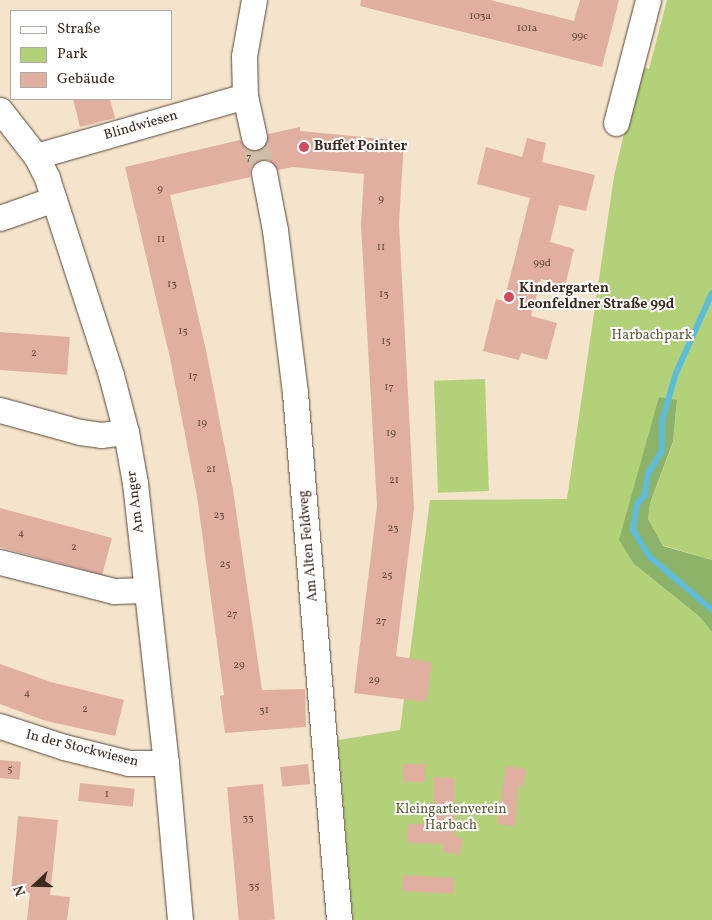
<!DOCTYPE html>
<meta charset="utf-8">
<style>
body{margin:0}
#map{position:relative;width:712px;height:920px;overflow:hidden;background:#f4e4cb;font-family:Vollkorn,serif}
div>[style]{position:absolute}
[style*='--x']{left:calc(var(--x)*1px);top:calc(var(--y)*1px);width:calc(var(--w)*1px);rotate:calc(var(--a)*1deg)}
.green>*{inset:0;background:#b2d178;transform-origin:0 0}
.forest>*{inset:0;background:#8db368}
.stream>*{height:6px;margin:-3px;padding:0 3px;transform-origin:3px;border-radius:3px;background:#5cbcda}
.building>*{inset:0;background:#e0afa0;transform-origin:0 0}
.minor-tunnel>*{height:25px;margin-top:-12.5px;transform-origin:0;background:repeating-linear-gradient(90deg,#cfbfa8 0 25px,transparent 0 37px)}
.roads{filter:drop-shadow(0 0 1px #574638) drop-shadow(0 0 1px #574638)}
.minor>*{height:25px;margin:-12.5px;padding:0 12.5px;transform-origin:12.5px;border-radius:12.5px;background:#fff}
.dots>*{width:14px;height:14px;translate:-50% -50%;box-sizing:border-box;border:2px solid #fff;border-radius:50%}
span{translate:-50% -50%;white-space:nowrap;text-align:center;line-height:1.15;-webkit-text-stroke:4px #fff;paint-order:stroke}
.number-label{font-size:11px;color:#644b3e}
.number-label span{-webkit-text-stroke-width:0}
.street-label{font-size:14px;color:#3b2a1e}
.poi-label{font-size:14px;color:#3b2a1e;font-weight:700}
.left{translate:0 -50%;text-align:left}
.park-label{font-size:14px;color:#5f5c39}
.legend{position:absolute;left:10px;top:10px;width:162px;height:90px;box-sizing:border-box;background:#fff;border:1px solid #b1aaa5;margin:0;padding:6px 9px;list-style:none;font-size:15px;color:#3b2a1e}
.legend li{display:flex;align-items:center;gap:10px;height:25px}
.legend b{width:25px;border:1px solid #b1aaa5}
.north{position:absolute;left:10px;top:860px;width:50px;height:50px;-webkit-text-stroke:4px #fff;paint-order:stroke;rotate:249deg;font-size:14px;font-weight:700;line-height:20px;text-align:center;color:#3b2a1e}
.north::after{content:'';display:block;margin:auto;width:18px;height:22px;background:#3b2a1e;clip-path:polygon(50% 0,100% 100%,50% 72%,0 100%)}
</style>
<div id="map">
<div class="green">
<i style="clip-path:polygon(667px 0,712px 0,712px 560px,662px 545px,648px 519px,650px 503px,673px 443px,677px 400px,634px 564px,700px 617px,712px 632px,712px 920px,353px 920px,338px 740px,400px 730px,430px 500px,567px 499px,614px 176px,640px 66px,649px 69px)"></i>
<i style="left:485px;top:379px;width:112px;height:51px;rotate:88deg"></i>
</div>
<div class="forest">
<i style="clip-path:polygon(659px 397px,677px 400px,673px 442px,650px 503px,648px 519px,663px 546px,712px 560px,712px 632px,700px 617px,634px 564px,619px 540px)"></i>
</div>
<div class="stream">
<i style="--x:712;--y:293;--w:88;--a:114.2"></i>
<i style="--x:676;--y:373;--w:50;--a:106.3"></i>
<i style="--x:662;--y:421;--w:30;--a:90"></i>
<i style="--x:662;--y:451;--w:26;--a:122"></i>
<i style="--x:648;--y:473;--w:22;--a:98"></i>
<i style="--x:645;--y:495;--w:12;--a:132"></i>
<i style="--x:637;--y:504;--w:26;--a:99"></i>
<i style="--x:633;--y:530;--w:32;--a:58"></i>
<i style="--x:650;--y:557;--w:82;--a:40.5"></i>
</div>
<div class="building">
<i style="clip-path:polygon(361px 0,490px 0,574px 21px,580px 0,619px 0,602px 67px,360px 6px)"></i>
<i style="clip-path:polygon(73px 99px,110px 99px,115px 118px,80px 127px)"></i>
<i style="clip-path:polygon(300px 127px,300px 131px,404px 141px,399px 223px,414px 508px,396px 656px,432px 662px,426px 702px,354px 693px,377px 506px,361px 225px,364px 174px,293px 167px,278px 170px,269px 160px,261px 159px,251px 168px,250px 177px,170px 195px,206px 350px,233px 490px,262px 690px,305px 689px,306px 727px,225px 733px,220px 696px,224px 695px,197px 496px,170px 358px,125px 167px,240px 140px,249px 150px,258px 151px,267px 142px,268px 134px)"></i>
<i style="clip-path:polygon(527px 138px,546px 143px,542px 162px,595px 175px,586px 211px,559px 205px,550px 242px,574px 249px,565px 286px,541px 279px,531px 316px,557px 323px,547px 360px,521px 353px,519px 360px,483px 351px,496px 299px,504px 301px,530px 198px,477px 184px,486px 147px,522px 157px)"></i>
<i style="left:0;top:332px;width:70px;height:38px;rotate:4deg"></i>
<i style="left:0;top:508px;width:116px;height:38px;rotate:15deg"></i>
<i style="clip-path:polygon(0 664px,51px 682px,124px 700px,115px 736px,46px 721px,0 704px)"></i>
<i style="left:0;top:760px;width:21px;height:18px;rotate:5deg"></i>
<i style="left:308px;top:764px;width:20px;height:28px;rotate:84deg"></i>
<i style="left:403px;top:764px;width:22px;height:18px"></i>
<i style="clip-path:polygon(506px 766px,526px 769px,523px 787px,518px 786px,515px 826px,497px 824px)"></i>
<i style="clip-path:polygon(434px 777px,454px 778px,455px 836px,463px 838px,460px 855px,443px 852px,444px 844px,407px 843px,408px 824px,433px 824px)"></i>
<i style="left:80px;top:783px;width:55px;height:18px;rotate:6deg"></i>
<i style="left:263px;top:784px;width:136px;height:36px;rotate:85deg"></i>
<i style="clip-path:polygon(18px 816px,58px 820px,50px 895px,70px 897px,67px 920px,27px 920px,30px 893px,11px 891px)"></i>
<i style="left:403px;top:875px;width:51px;height:16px;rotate:3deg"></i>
</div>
<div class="minor-tunnel">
<i style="--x:254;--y:137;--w:37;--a:74"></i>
</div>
<div class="roads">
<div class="minor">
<i style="--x:254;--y:0;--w:57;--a:100.1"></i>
<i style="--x:244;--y:56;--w:40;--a:88.6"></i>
<i style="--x:245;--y:96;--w:42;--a:77.6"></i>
<i style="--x:0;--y:110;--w:58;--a:52"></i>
<i style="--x:36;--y:156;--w:25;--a:63"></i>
<i style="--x:47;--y:178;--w:207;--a:72"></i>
<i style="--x:111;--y:375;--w:59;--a:75.3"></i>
<i style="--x:126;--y:432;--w:52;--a:80"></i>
<i style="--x:135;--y:483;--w:282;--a:83.7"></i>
<i style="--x:166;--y:763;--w:158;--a:84.9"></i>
<i style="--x:616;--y:123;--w:127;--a:-75.4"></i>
<i style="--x:36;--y:156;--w:217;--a:-16"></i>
<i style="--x:264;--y:173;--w:58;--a:79.1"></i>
<i style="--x:275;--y:230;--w:164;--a:83"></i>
<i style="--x:295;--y:393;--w:529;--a:85.23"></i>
<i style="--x:0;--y:218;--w:57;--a:-19.4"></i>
<i style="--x:0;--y:410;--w:83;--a:15.4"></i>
<i style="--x:80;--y:432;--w:21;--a:8"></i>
<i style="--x:101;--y:435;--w:25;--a:-7"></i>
<i style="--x:0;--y:562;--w:118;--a:14.3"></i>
<i style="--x:114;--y:591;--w:32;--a:-2"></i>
<i style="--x:0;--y:726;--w:67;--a:18.2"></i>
<i style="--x:64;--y:747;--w:66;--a:14"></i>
<i style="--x:128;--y:763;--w:38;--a:0"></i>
</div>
</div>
<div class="dots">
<i style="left:304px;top:147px;background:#d1495b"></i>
<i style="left:509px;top:297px;background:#d1495b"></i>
</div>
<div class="number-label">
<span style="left:480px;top:17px">103a</span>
<span style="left:527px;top:29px">101a</span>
<span style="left:580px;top:37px">99c</span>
<span style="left:249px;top:158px">7</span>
<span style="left:160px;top:190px">9</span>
<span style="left:381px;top:200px">9</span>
<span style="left:161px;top:240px">11</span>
<span style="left:381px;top:248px">11</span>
<span style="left:542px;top:264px">99d</span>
<span style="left:172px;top:285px">13</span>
<span style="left:384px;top:295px">13</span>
<span style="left:183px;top:332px">15</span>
<span style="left:386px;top:342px">15</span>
<span style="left:34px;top:354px">2</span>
<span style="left:193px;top:377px">17</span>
<span style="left:389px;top:388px">17</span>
<span style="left:202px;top:424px">19</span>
<span style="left:391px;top:434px">19</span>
<span style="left:211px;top:470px">21</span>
<span style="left:394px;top:481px">21</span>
<span style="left:219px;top:516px">23</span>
<span style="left:393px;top:529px">23</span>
<span style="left:21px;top:534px">4</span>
<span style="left:74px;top:548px">2</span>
<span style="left:225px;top:565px">25</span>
<span style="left:387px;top:576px">25</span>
<span style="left:232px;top:615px">27</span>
<span style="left:381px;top:622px">27</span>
<span style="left:239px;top:666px">29</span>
<span style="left:374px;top:681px">29</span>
<span style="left:27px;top:694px">4</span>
<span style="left:85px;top:710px">2</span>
<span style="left:264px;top:711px">31</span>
<span style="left:10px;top:770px">5</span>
<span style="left:107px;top:795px">1</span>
<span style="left:248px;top:819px">33</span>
<span style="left:254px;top:887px">35</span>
</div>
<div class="street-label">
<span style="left:141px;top:126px;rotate:-16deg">Blindwiesen</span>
<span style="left:136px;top:502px;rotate:-97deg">Am Anger</span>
<span style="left:309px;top:546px;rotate:-95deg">Am Alten Feldweg</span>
<span style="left:82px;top:749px;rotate:14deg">In der Stockwiesen</span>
</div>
<div class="poi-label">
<span class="left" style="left:314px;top:147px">Buffet Pointer</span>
<span class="left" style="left:519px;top:297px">Kindergarten<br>Leonfeldner Straße 99d</span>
</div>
<div class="park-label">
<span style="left:652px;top:336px">Harbachpark</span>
<span style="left:451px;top:818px">Kleingartenverein<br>Harbach</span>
</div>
<ul class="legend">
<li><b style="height:6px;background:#fff"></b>Straße</li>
<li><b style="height:14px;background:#b2d178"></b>Park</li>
<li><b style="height:14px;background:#e0afa0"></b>Gebäude</li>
</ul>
<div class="north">N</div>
</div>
